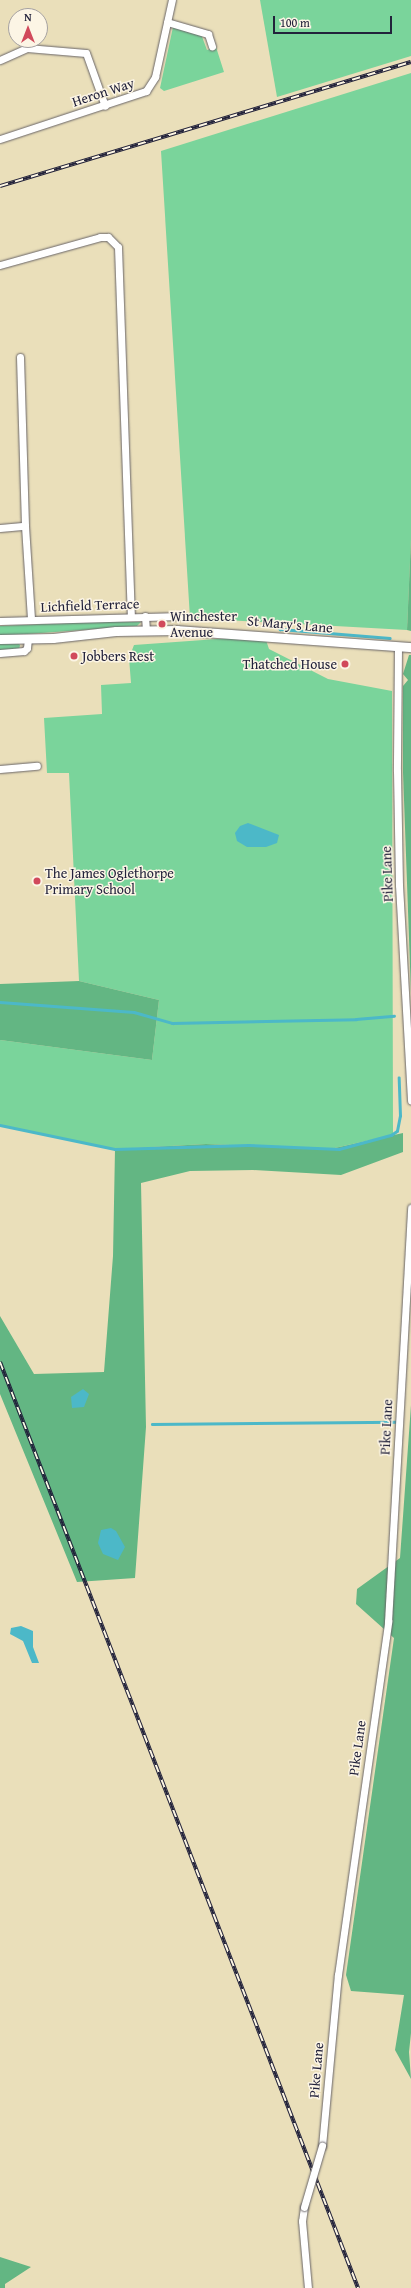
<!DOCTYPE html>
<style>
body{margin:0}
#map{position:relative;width:411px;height:2288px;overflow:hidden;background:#eadfba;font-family:"Gentium Book Plus",serif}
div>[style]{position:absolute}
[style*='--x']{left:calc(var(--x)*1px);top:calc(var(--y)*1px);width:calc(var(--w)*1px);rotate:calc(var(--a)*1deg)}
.green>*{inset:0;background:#7ad49b}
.forest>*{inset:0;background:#63b683}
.water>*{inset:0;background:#4cb8c8}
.stream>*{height:2.5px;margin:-1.25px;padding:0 1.25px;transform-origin:1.25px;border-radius:1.25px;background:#4cb8c8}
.roads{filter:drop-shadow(0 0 1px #686467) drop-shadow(0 0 1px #686467)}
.minor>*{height:7px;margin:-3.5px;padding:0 3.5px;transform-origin:3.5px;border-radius:3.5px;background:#fff}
.secondary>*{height:9px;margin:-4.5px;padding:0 4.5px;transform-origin:4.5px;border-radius:4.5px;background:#fff}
.rail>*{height:4px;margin-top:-2px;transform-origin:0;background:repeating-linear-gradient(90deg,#fcf5e5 0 8px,#22223b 0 16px);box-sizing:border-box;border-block:1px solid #22223b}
.bridges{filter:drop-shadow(0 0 1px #686467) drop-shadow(0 0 1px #686467)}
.minor-bridge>*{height:7px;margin:-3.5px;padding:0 3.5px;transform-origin:3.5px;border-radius:3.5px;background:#fff}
.dots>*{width:11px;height:11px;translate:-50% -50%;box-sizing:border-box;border:2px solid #fcf5e5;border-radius:50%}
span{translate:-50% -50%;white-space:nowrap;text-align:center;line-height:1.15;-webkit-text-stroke:3px #fcf5e5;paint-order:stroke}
.street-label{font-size:14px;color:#22223b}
.poi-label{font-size:14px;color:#22223b}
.left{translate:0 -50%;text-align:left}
.right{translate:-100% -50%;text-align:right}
.north{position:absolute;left:8px;top:8px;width:40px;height:40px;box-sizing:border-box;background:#fcf5e5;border:1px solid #a5a1a1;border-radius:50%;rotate:0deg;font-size:11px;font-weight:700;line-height:16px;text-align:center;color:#22223b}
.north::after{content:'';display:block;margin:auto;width:14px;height:18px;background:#d1495b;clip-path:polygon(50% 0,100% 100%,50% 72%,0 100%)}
.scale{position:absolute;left:273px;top:16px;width:119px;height:18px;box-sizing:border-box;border:2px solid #22223b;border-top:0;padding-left:5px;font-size:12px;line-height:14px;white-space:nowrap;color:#22223b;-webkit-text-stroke:3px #fcf5e5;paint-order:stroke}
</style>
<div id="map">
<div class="green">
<i style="clip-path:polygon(260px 0,411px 0,411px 56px,277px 97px)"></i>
<i style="clip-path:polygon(173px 27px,201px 34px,207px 50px,216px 47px,224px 72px,164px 91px,160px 88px)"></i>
<i style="clip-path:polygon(411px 73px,411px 538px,407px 630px,190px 618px,161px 151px)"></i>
<i style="clip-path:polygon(109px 621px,141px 622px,137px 626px,0 636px,0 626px)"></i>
<i style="clip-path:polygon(231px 638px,266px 640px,269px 649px,328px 679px,392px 691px,393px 1135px,330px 1149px,206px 1144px,115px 1149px,0 1125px,0 1040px,152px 1060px,159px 1000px,79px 981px,69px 773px,47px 773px,44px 718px,102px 714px,101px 685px,131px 683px,129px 658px,134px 645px)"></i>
<i style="clip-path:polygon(0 642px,18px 643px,20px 645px,19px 650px,0 651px)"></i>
</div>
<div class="forest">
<i style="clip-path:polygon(411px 538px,411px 631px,407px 630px)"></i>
<i style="clip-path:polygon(409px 655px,411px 655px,411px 994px,403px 772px,403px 686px,408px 680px,403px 674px)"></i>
<i style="clip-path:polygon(79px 981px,159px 1000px,152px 1060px,0 1040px,0 984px)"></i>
<i style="clip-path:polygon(403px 1133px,403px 1152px,341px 1175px,253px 1170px,190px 1171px,141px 1183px,146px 1427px,135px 1578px,77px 1582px,0 1394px,0 1316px,34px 1374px,104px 1372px,113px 1256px,115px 1149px,206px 1144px,330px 1149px)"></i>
<i style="clip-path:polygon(411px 1405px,411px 2033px,409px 2052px,411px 2079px,395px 2050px,404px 1995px,351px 1991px,346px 1975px,394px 1638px,356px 1604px,357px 1589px,400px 1558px)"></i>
<i style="clip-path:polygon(0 2257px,31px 2267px,5px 2284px,5px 2288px,0 2288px)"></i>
</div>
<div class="water">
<i style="clip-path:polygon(248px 823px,279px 835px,277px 843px,266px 847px,247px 847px,237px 841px,235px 833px,240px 826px)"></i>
<i style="clip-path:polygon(83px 1389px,89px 1394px,84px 1407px,72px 1408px,71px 1397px)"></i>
<i style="clip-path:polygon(111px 1528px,116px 1531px,125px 1547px,118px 1560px,103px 1554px,98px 1543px,101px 1530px)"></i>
<i style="clip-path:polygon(21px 1626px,33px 1631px,33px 1647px,39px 1663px,32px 1663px,23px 1641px,10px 1634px,11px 1628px)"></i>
</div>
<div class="stream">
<i style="--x:271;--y:620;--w:13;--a:45"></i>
<i style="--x:280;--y:629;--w:110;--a:4.7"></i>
<i style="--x:0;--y:1002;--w:134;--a:4.3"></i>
<i style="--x:134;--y:1012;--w:40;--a:16"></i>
<i style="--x:172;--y:1023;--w:184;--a:-1.2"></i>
<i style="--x:356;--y:1019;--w:38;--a:-5"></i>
<i style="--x:0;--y:1125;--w:117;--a:11.8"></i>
<i style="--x:115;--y:1149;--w:133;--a:-1.7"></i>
<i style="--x:248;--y:1145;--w:91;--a:2.5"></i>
<i style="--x:339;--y:1149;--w:54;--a:-15.1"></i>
<i style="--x:391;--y:1135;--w:7;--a:-34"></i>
<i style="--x:397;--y:1131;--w:15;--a:-79"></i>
<i style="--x:400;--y:1116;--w:38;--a:-92"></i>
<i style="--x:152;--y:1424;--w:246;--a:-0.5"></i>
</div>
<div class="roads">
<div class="minor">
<i style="--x:167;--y:22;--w:43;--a:16.3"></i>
<i style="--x:208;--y:34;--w:13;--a:72"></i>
<i style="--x:0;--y:60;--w:30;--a:-24"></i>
<i style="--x:27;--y:48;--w:59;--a:4.8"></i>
<i style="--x:86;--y:53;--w:56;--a:70.3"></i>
<i style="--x:0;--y:139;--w:154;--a:-18.2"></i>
<i style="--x:146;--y:91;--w:17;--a:-57"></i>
<i style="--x:155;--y:77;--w:79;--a:-77.6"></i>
<i style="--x:0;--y:265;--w:104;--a:-15.6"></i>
<i style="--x:100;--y:237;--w:8;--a:0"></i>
<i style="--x:108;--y:237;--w:14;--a:45"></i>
<i style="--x:118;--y:247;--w:369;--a:88"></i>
<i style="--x:20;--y:357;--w:169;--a:88.3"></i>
<i style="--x:25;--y:526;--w:94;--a:86.3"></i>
<i style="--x:0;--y:528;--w:25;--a:-5"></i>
<i style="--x:145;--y:616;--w:14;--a:86"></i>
<i style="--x:0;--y:621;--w:181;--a:-1.6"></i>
<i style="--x:398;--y:647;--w:124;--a:90.5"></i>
<i style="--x:397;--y:771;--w:114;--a:89"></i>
<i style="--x:399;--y:885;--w:216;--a:86.8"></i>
<i style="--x:0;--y:653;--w:24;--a:-5"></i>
<i style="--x:24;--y:651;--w:4;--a:-45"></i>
<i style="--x:27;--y:648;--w:9;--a:-84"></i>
<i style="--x:0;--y:769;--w:37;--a:-5"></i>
<i style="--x:322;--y:2146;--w:172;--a:-84.7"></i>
<i style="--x:338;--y:1975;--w:357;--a:-81.9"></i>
<i style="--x:388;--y:1622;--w:415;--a:-86.8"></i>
<i style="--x:304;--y:2207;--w:14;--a:98"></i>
<i style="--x:302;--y:2221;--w:67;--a:84.9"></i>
</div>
<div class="secondary">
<i style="--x:0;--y:639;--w:53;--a:-1.1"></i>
<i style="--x:53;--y:638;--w:63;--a:-6.3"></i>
<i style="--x:116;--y:631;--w:61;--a:-0.9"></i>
<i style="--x:177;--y:630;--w:235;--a:4.2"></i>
</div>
</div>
<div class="rail">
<i style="--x:0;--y:186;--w:429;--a:-16.8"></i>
<i style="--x:0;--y:1362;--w:993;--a:68.86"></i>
</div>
<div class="bridges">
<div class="minor-bridge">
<i style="--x:304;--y:2207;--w:64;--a:-73.6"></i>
</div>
</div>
<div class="dots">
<i style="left:162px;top:624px;background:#d1495b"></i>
<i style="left:74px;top:656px;background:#d1495b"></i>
<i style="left:345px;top:664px;background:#d1495b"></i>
<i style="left:37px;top:881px;background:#d1495b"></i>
</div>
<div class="street-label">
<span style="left:103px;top:92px;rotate:-18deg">Heron Way</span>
<span style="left:90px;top:605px;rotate:-2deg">Lichfield Terrace</span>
<span style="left:290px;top:624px;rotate:5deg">St Mary's Lane</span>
<span style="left:387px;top:874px;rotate:-92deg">Pike Lane</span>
<span style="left:386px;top:1427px;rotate:-87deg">Pike Lane</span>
<span style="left:357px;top:1748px;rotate:-82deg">Pike Lane</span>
<span style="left:316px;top:2070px;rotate:-85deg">Pike Lane</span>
</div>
<div class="poi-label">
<span class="left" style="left:170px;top:624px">Winchester<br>Avenue</span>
<span class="left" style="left:82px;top:656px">Jobbers Rest</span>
<span class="right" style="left:337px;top:664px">Thatched House</span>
<span class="left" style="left:45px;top:881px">The James Oglethorpe<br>Primary School</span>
</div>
<div class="north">N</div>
<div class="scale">100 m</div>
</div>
